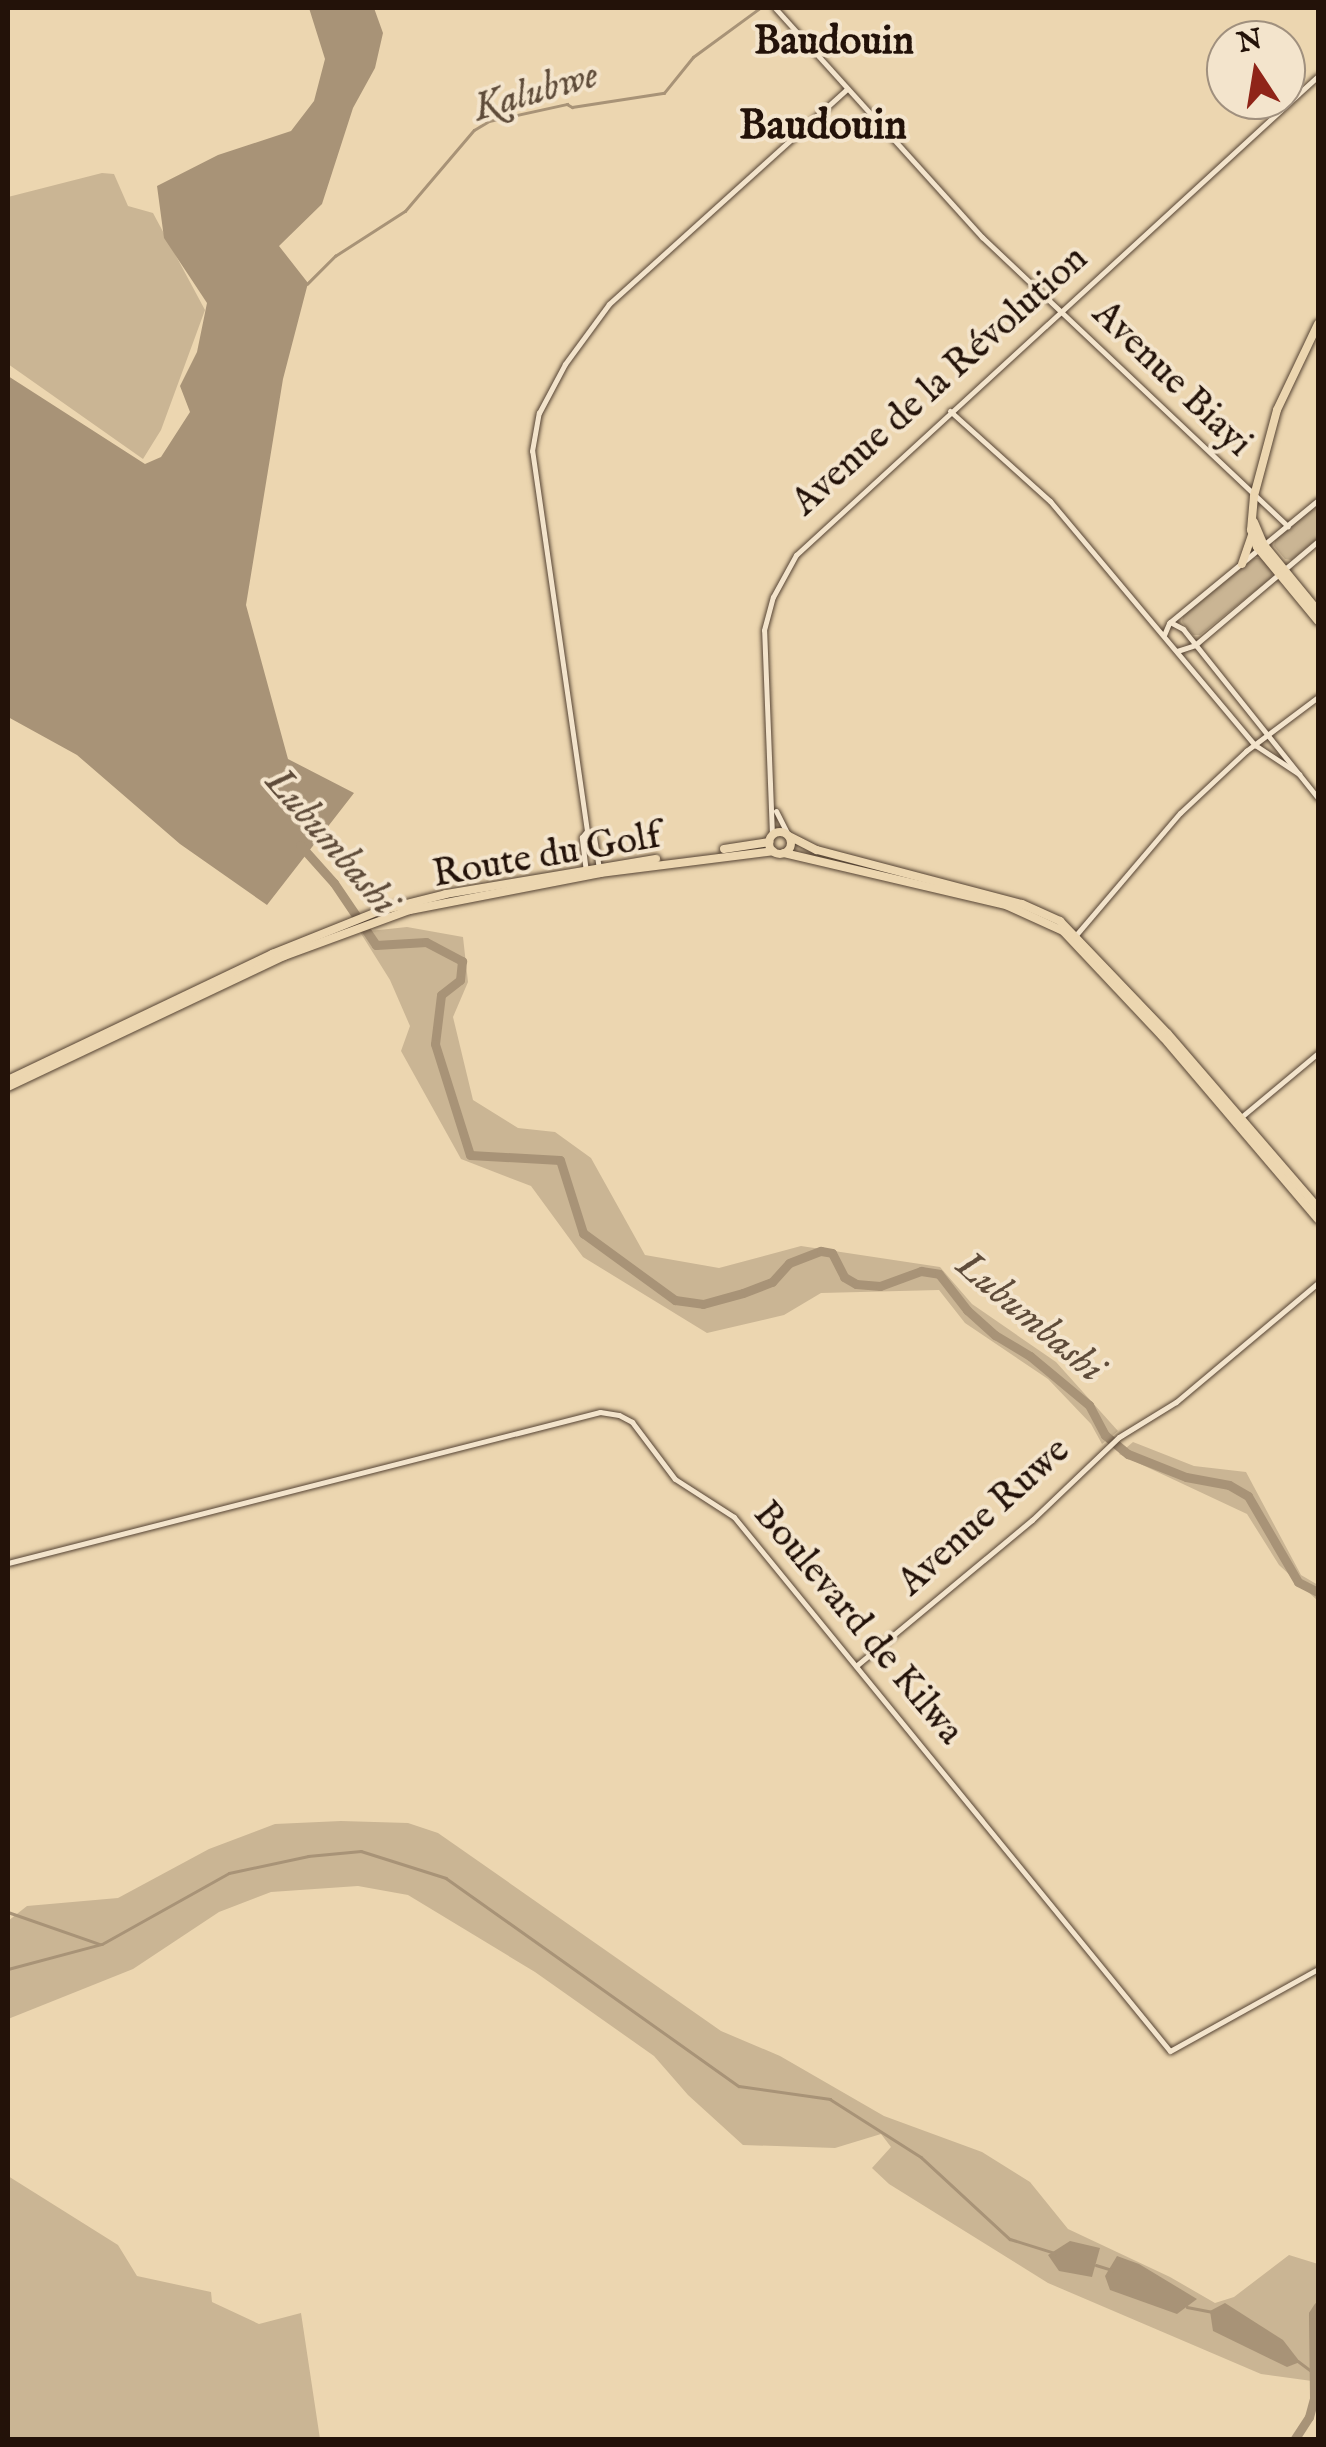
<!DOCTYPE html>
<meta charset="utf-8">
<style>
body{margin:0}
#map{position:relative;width:1326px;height:2447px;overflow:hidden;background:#ecd6b0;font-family:"IM FELL English",serif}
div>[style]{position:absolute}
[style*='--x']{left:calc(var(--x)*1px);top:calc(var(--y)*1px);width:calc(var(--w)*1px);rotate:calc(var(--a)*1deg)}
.green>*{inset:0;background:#cab594}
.water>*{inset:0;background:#a89377}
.stream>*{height:2.5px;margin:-1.25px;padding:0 1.25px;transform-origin:1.25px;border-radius:1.25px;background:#a89377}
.river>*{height:9px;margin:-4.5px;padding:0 4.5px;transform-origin:4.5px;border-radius:4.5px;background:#a89377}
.roads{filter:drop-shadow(0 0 2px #554333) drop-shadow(0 0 2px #554333)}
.minor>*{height:5px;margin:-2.5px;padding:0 2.5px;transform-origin:2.5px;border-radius:2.5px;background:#f3e4cc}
.major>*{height:8px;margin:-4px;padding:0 4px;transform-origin:4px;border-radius:4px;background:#ecd6b0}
.major>.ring{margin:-4px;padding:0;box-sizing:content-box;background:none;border:8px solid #ecd6b0;border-radius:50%}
span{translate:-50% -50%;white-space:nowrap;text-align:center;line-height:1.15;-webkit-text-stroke:8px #f3e4cc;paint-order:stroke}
.street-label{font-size:38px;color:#231209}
.neighbourhood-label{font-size:40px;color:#231209;font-weight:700}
.water-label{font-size:40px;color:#5f4c3a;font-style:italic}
.quarter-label{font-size:42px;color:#231209;font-weight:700}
.frame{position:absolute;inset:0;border:10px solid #231209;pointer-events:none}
.north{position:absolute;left:1206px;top:20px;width:100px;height:100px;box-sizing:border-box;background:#f3e4cc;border:2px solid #a0907e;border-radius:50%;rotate:348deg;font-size:28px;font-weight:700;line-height:40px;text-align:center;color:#231209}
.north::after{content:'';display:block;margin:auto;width:35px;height:45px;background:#8f2418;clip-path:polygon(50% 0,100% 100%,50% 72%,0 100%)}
</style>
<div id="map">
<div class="green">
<i style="clip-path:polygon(102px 173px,114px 174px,128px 206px,153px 213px,205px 310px,161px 430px,143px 459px,8px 364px,8px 197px)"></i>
<i style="clip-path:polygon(1318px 504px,1318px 538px,1292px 560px,1285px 559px,1274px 546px,1275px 540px)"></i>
<i style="clip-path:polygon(1254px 558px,1261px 558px,1273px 572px,1271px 578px,1200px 635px,1193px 635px,1182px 622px,1183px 616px)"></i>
<i style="clip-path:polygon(407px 927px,463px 937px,468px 982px,453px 1017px,473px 1100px,518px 1128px,555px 1132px,591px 1158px,645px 1255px,719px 1268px,801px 1246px,940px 1267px,972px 1304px,1056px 1362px,1118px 1431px,1102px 1444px,1091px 1424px,1048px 1379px,965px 1323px,939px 1290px,821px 1293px,784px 1315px,707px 1333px,583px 1257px,531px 1186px,461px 1159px,401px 1051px,410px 1026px,390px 980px,360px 932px)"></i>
<i style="clip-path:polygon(1133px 1442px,1194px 1466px,1246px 1472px,1301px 1575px,1318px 1585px,1318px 1601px,1279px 1565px,1247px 1514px,1119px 1454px)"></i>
<i style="clip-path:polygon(341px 1821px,408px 1823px,438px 1833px,721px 2031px,780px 2056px,884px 2116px,982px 2152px,1030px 2182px,1068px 2229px,1170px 2277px,1215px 2303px,1234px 2297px,1289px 2255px,1318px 2264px,1318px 2302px,1312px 2313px,1312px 2381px,1261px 2374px,1048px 2283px,889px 2184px,872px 2168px,891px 2147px,881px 2134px,835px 2148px,743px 2145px,688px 2095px,654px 2056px,535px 1972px,408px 1895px,358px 1886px,271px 1892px,219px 1912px,133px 1969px,8px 2019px,8px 1921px,27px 1906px,118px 1898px,209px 1849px,275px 1824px)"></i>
<i style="clip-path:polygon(8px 2176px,118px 2245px,137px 2276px,211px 2292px,212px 2302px,259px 2324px,301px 2313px,320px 2439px,8px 2439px)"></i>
</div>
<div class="water">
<i style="clip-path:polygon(309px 8px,374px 8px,383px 33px,375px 68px,353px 108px,322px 204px,279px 246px,308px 283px,283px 379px,246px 605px,288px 759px,354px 793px,267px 905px,180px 844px,77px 755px,8px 717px,8px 376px,145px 464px,161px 457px,190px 412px,180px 386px,197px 352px,207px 303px,164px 238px,157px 186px,218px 155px,291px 131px,314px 101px,325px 59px)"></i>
<i style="clip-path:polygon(1070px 2241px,1100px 2248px,1092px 2277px,1059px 2271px,1048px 2255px)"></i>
<i style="clip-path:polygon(1117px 2256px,1139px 2264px,1197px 2299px,1177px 2314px,1110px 2290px,1105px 2276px)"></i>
<i style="clip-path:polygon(1225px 2303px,1283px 2340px,1300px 2362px,1287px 2367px,1213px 2331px,1210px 2311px)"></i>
</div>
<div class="stream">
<i style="--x:307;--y:284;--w:40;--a:-45"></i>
<i style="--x:335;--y:256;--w:83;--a:-32.7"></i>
<i style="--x:405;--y:211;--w:106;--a:-49.6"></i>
<i style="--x:474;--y:130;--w:17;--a:-31"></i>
<i style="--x:489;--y:121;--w:80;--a:-12.3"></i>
<i style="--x:567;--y:104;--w:6;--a:31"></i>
<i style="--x:572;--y:107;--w:93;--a:-8.7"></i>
<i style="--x:664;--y:93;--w:46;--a:-51.1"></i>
<i style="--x:693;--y:57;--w:83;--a:-36.2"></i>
<i style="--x:8;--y:1912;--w:97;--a:19.2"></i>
<i style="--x:8;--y:1969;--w:97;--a:-14.9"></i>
<i style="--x:102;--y:1944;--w:145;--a:-29.2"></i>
<i style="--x:229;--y:1873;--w:81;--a:-12.1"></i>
<i style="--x:308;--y:1856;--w:53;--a:-5.4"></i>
<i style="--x:361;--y:1851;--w:89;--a:17.6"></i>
<i style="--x:446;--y:1878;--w:359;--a:35.4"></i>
<i style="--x:739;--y:2086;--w:92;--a:8.1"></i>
<i style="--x:830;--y:2099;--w:108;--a:32.5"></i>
<i style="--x:921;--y:2157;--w:121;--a:42.7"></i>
<i style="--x:1010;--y:2239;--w:47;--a:17.3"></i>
<i style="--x:1096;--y:2265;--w:17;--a:17"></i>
<i style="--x:1187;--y:2307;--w:26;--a:11"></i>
<i style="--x:1298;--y:2361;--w:21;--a:37"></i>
</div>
<div class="river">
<i style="--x:300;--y:845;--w:51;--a:48.2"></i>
<i style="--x:334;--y:883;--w:75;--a:55.9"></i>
<i style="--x:376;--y:945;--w:50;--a:-3.4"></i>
<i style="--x:426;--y:942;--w:41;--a:27.8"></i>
<i style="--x:462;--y:961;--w:19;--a:96"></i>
<i style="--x:460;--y:980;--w:24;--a:142"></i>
<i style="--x:441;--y:995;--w:49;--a:97"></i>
<i style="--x:435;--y:1044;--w:116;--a:72.5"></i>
<i style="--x:470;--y:1155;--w:90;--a:3.2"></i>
<i style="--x:560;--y:1160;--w:77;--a:72.5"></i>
<i style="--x:583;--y:1233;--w:114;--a:36.1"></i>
<i style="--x:675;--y:1300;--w:28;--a:8"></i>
<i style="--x:703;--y:1304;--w:41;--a:-15.4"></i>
<i style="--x:743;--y:1293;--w:31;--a:-21"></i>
<i style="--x:772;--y:1282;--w:25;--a:-48"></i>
<i style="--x:789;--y:1263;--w:34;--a:-21"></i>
<i style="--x:821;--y:1251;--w:11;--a:10"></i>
<i style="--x:832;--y:1253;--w:27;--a:63"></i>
<i style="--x:844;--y:1277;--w:14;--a:30"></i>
<i style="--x:856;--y:1284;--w:24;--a:5"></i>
<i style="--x:880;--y:1286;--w:44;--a:-20.1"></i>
<i style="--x:921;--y:1271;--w:18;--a:9"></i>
<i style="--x:939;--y:1274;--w:46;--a:52.1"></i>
<i style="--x:967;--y:1310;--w:38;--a:42"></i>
<i style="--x:995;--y:1335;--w:41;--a:31"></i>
<i style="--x:1030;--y:1356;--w:77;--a:39.7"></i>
<i style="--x:1089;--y:1405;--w:34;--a:62"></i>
<i style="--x:1105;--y:1435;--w:30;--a:40"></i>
<i style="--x:1128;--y:1454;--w:62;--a:21.6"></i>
<i style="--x:1186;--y:1477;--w:44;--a:10.5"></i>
<i style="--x:1229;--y:1485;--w:22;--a:30"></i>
<i style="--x:1248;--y:1496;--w:99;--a:59.8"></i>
<i style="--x:1298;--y:1582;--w:22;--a:27"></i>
<i style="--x:1294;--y:2440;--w:27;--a:-57"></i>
<i style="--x:1309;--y:2417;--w:20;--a:-75"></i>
<i style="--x:1314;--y:2398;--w:84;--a:-90.7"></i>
<i style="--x:1313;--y:2314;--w:9;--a:-58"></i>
</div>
<div class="roads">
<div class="minor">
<i style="--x:775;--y:8;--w:309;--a:47.9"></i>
<i style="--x:982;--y:237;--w:421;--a:43.4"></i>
<i style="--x:950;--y:411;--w:135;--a:42"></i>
<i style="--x:1050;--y:501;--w:319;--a:50"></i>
<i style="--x:1255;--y:745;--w:53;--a:33.4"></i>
<i style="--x:1170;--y:622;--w:15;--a:28"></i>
<i style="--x:1183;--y:629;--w:216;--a:51.4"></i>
<i style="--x:1164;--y:635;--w:13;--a:-67"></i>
<i style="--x:1169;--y:623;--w:193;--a:-39.5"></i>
<i style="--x:1177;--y:651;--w:19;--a:-18"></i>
<i style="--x:1195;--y:645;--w:161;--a:-40.2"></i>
<i style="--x:776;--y:811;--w:27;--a:63"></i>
<i style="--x:587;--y:831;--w:9;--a:41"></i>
<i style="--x:594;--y:837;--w:31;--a:81"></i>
<i style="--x:772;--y:835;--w:205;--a:-92.2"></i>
<i style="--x:764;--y:630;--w:34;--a:-75"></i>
<i style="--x:773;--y:597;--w:48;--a:-61.3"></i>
<i style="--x:796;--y:555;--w:708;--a:-42.54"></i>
<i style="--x:586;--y:872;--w:35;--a:-97"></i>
<i style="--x:582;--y:837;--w:8;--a:-50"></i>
<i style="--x:587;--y:831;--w:384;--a:-98.2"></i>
<i style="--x:532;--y:451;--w:39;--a:-80"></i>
<i style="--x:539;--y:413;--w:55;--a:-62"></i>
<i style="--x:565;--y:364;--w:74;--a:-53.7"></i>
<i style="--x:609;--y:304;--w:321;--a:-42.1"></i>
<i style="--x:1076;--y:935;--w:160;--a:-49.6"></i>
<i style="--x:1180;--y:813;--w:91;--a:-43.2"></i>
<i style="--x:1246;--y:751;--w:90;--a:-36.9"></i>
<i style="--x:1240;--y:1118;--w:102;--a:-39.8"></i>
<i style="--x:8;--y:1563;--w:611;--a:-14.31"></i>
<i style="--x:600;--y:1412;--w:19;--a:9"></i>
<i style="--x:619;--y:1415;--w:15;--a:28"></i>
<i style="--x:632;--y:1422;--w:71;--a:53"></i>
<i style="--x:675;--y:1479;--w:70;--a:32.8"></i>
<i style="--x:734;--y:1517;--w:689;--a:50.77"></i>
<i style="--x:1170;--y:2051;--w:169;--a:-29"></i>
<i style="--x:856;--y:1666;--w:229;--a:-39.7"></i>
<i style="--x:1032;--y:1520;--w:120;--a:-43.7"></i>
<i style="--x:1119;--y:1437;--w:67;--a:-31.6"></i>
<i style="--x:1176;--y:1402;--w:185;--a:-40"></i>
</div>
<div class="major">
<i style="--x:1318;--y:324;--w:95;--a:115.5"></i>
<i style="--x:1277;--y:410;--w:89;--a:105"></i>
<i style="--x:1254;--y:496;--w:34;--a:95"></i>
<i style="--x:1251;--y:530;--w:18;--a:71"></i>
<i style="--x:1257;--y:547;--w:96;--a:50.5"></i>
<i style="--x:1254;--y:522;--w:25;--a:67"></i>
<i style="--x:1264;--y:545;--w:85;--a:50.7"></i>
<i style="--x:1242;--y:564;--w:31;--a:-71"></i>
<i class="ring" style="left:769px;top:832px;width:14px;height:14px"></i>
<i style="--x:789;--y:836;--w:31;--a:27"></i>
<i style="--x:817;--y:850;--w:212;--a:14.8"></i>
<i style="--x:1022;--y:904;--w:42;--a:24.1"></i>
<i style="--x:1060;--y:921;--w:156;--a:46.3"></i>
<i style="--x:1168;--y:1034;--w:230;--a:49.2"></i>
<i style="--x:724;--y:849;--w:46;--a:-8.8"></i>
<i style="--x:784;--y:853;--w:228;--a:13.2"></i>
<i style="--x:1006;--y:905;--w:63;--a:24.5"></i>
<i style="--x:1063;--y:931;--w:146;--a:46.7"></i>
<i style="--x:1163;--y:1037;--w:239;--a:49.6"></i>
<i style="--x:8;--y:1080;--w:293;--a:-25.5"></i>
<i style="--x:272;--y:954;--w:115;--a:-21.9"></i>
<i style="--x:379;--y:911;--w:69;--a:-14.2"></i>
<i style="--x:446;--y:894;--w:213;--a:-9.5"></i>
<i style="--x:8;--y:1087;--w:306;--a:-25.4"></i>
<i style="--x:284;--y:956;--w:134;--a:-20.1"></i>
<i style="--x:410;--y:910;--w:194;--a:-11"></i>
<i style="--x:600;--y:873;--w:174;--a:-7.2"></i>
</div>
</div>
<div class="street-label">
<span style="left:1171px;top:380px;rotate:44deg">Avenue Biayi</span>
<span style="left:941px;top:382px;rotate:-42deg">Avenue de la Révolution</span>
<span style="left:547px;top:857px;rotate:-10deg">Route du Golf</span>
<span style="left:985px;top:1518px;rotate:-42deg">Avenue Ruwe</span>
<span style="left:857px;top:1624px;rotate:50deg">Boulevard de Kilwa</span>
</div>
<div class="neighbourhood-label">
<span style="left:834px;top:43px">Baudouin</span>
</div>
<div class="water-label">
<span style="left:536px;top:93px;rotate:-16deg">Kalubwe</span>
<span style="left:330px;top:843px;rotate:49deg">Lubumbashi</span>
<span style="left:1029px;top:1318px;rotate:40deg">Lubumbashi</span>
</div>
<div class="quarter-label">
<span style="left:823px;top:127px">Baudouin</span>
</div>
<div class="frame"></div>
<div class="north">N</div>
</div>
